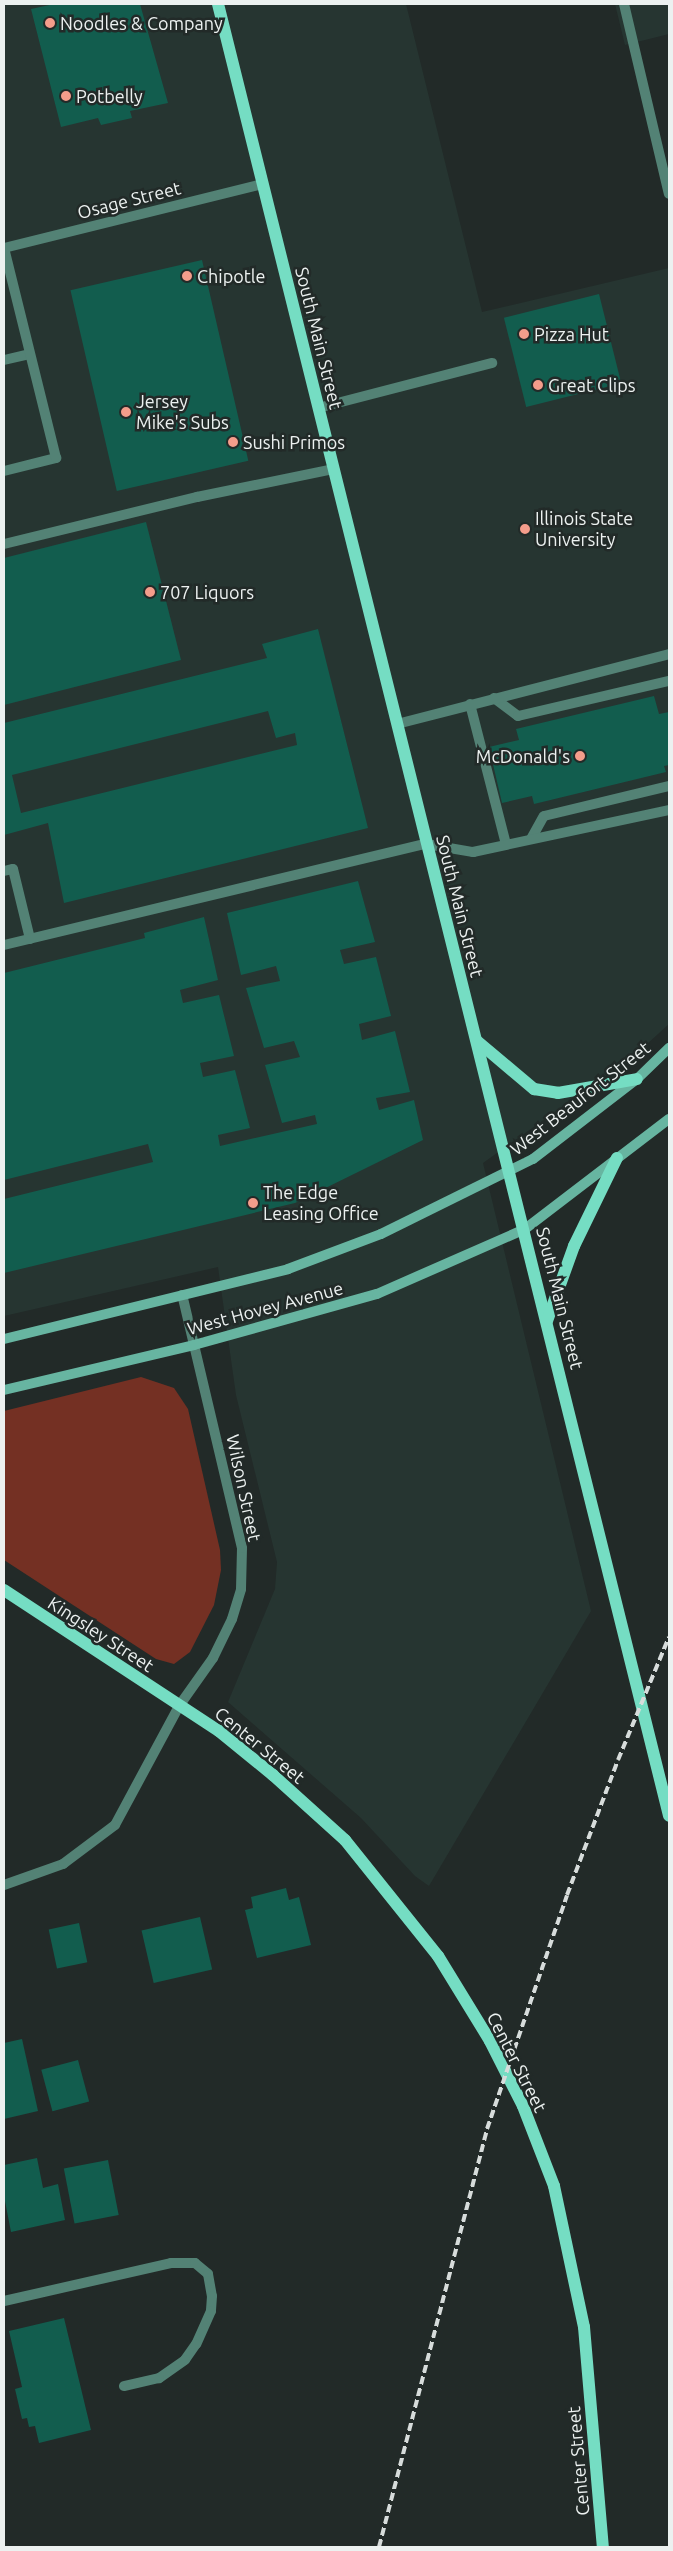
<!DOCTYPE html>
<style>
body{margin:0}
#map{position:relative;width:673px;height:2551px;overflow:hidden;background:#222a28;font-family:Ubuntu,sans-serif}
div>[style]{position:absolute}
[style*='--x']{left:calc(var(--x)*1px);top:calc(var(--y)*1px);width:calc(var(--w)*1px);rotate:calc(var(--a)*1deg)}
.built>*{inset:0;background:#263531}
.green>*{inset:0;background:#743023}
.building>*{inset:0;background:#125d4e;transform-origin:0 0}
.lane>*{height:10px;margin:-5px;padding:0 5px;transform-origin:5px;border-radius:5px;background:#538275}
.street>*{height:10px;margin:-5px;padding:0 5px;transform-origin:5px;border-radius:5px;background:#538275}
.secondary>*{height:10px;margin:-5px;padding:0 5px;transform-origin:5px;border-radius:5px;background:#67b5a1}
.primary>*{height:12px;margin:-6px;padding:0 6px;transform-origin:6px;border-radius:6px;background:#75ddc3}
.rail>*{height:4px;margin-top:-2px;transform-origin:0;background:repeating-linear-gradient(90deg,#d7dcdb 0 8px,transparent 0 12px)}
.dots>*{width:14px;height:14px;translate:-50% -50%;box-sizing:border-box;border:2px solid #222a28;border-radius:50%}
span{translate:-50% -50%;white-space:nowrap;text-align:center;line-height:1.15;-webkit-text-stroke:5px #222a28;paint-order:stroke}
.poi-label{font-size:18px;color:#ecf1f0}
.left{translate:0 -50%;text-align:left}
.right{translate:-100% -50%;text-align:right}
.street-label{font-size:18px;color:#ecf1f0}
.frame{position:absolute;inset:0;border:5px solid #ecf1f0;pointer-events:none}
</style>
<div id="map">
<div class="built">
<i style="clip-path:polygon(4px 4px,406px 4px,482px 312px,669px 268px,669px 1024px,635px 1055px,483px 1163px,591px 1611px,429px 1886px,415px 1876px,361px 1818px,228px 1702px,275px 1589px,277px 1562px,236px 1395px,218px 1267px,4px 1316px)"></i>
<i style="clip-path:polygon(615px 4px,669px 4px,669px 34px,625px 45px)"></i>
</div>
<div class="green">
<i style="clip-path:polygon(141px 1377px,174px 1388px,188px 1409px,220px 1550px,221px 1570px,214px 1605px,190px 1652px,174px 1664px,156px 1659px,4px 1560px,4px 1411px)"></i>
</div>
<div class="building">
<i style="clip-path:polygon(54px 4px,140px 4px,168px 103px,130px 111px,132px 118px,101px 125px,98px 118px,61px 127px,31px 9px)"></i>
<i style="left:202px;top:260px;width:206px;height:135px;rotate:77deg"></i>
<i style="left:599px;top:294px;width:92px;height:98px;rotate:76deg"></i>
<i style="clip-path:polygon(146px 522px,181px 660px,4px 705px,4px 558px)"></i>
<i style="clip-path:polygon(evenodd,318px 629px,368px 828px,64px 903px,48px 823px,4px 835px,4px 723px,267px 658px,262px 644px,318px 629px,268px 711px,276px 738px,295px 733px,297px 745px,21px 813px,12px 775px,268px 711px)"></i>
<i style="clip-path:polygon(654px 696px,659px 714px,669px 712px,669px 765px,664px 766px,666px 772px,534px 804px,532px 796px,502px 803px,489px 747px,519px 740px,516px 729px)"></i>
<i style="clip-path:polygon(358px 881px,375px 942px,340px 950px,344px 964px,376px 957px,391px 1016px,359px 1024px,362px 1040px,395px 1031px,410px 1092px,376px 1098px,379px 1110px,414px 1100px,423px 1140px,295px 1203px,4px 1273px,4px 1199px,153px 1162px,148px 1144px,4px 1180px,4px 973px,145px 938px,144px 933px,204px 917px,218px 980px,180px 990px,183px 1003px,219px 995px,234px 1056px,200px 1063px,203px 1077px,235px 1070px,250px 1128px,218px 1135px,220px 1146px,317px 1124px,315px 1115px,282px 1123px,265px 1065px,300px 1057px,294px 1041px,264px 1048px,246px 988px,280px 981px,276px 966px,241px 975px,227px 913px)"></i>
<i style="clip-path:polygon(286px 1888px,289px 1900px,299px 1897px,311px 1945px,257px 1958px,245px 1910px,253px 1908px,251px 1897px)"></i>
<i style="left:200px;top:1917px;width:54px;height:60px;rotate:77deg"></i>
<i style="left:79px;top:1923px;width:40px;height:31px;rotate:78deg"></i>
<i style="clip-path:polygon(22px 2039px,38px 2111px,4px 2119px,4px 2043px)"></i>
<i style="left:78px;top:2060px;width:43px;height:38px;rotate:75deg"></i>
<i style="clip-path:polygon(37px 2158px,43px 2188px,58px 2184px,65px 2220px,11px 2232px,4px 2196px,4px 2165px)"></i>
<i style="left:108px;top:2160px;width:56px;height:45px;rotate:79deg"></i>
<i style="clip-path:polygon(64px 2318px,91px 2430px,39px 2443px,35px 2426px,29px 2427px,27px 2418px,22px 2419px,15px 2389px,22px 2387px,9px 2331px)"></i>
</div>
<div class="lane">
<i style="--x:624;--y:4;--w:195;--a:76.7"></i>
<i style="--x:4;--y:360;--w:26;--a:-13"></i>
<i style="--x:318;--y:408;--w:180;--a:-14.5"></i>
<i style="--x:4;--y:471;--w:54;--a:-14"></i>
<i style="--x:56;--y:458;--w:216;--a:-103.9"></i>
<i style="--x:4;--y:544;--w:199;--a:-13.7"></i>
<i style="--x:197;--y:497;--w:140;--a:-11.6"></i>
<i style="--x:494;--y:698;--w:30;--a:37"></i>
<i style="--x:518;--y:716;--w:155;--a:-13.1"></i>
<i style="--x:470;--y:704;--w:145;--a:75.6"></i>
<i style="--x:397;--y:724;--w:281;--a:-14.4"></i>
<i style="--x:531;--y:839;--w:26;--a:-61"></i>
<i style="--x:544;--y:816;--w:129;--a:-13.5"></i>
<i style="--x:4;--y:871;--w:9;--a:-13"></i>
<i style="--x:13;--y:869;--w:72;--a:76.3"></i>
<i style="--x:4;--y:945;--w:434;--a:-13.5"></i>
<i style="--x:426;--y:844;--w:48;--a:9.7"></i>
<i style="--x:473;--y:852;--w:200;--a:-12.1"></i>
<i style="--x:4;--y:2301;--w:171;--a:-12.8"></i>
<i style="--x:171;--y:2263;--w:24;--a:0"></i>
<i style="--x:195;--y:2263;--w:17;--a:40"></i>
<i style="--x:208;--y:2274;--w:22;--a:80"></i>
<i style="--x:212;--y:2296;--w:15;--a:94"></i>
<i style="--x:211;--y:2311;--w:36;--a:114"></i>
<i style="--x:196;--y:2344;--w:19;--a:125"></i>
<i style="--x:185;--y:2360;--w:32;--a:145"></i>
<i style="--x:159;--y:2378;--w:36;--a:167"></i>
</div>
<div class="street">
<i style="--x:4;--y:248;--w:266;--a:-13.9"></i>
<i style="--x:4;--y:1885;--w:63;--a:-19.6"></i>
<i style="--x:63;--y:1864;--w:65;--a:-36.9"></i>
<i style="--x:115;--y:1825;--w:135;--a:-61.7"></i>
<i style="--x:179;--y:1706;--w:59;--a:-54.7"></i>
<i style="--x:213;--y:1658;--w:43;--a:-64"></i>
<i style="--x:232;--y:1619;--w:31;--a:-73"></i>
<i style="--x:241;--y:1589;--w:41;--a:-88.6"></i>
<i style="--x:242;--y:1548;--w:260;--a:-103.3"></i>
</div>
<div class="secondary">
<i style="--x:4;--y:1339;--w:292;--a:-13.8"></i>
<i style="--x:288;--y:1269;--w:99;--a:-20.6"></i>
<i style="--x:381;--y:1234;--w:169;--a:-26.3"></i>
<i style="--x:533;--y:1159;--w:131;--a:-37.6"></i>
<i style="--x:637;--y:1079;--w:45;--a:-44.1"></i>
<i style="--x:4;--y:1390;--w:195;--a:-13.3"></i>
<i style="--x:194;--y:1345;--w:190;--a:-15.6"></i>
<i style="--x:377;--y:1294;--w:162;--a:-23.7"></i>
<i style="--x:525;--y:1229;--w:181;--a:-37.4"></i>
</div>
<div class="primary">
<i style="--x:218;--y:4;--w:1867;--a:76.02"></i>
<i style="--x:477;--y:1041;--w:75;--a:40.1"></i>
<i style="--x:534;--y:1089;--w:24;--a:9"></i>
<i style="--x:558;--y:1093;--w:80;--a:-10"></i>
<i style="--x:547;--y:1321;--w:80;--a:-70.2"></i>
<i style="--x:574;--y:1246;--w:98;--a:-64"></i>
<i style="--x:4;--y:1590;--w:257;--a:33.3"></i>
<i style="--x:219;--y:1731;--w:70;--a:39.2"></i>
<i style="--x:273;--y:1775;--w:97;--a:42.1"></i>
<i style="--x:345;--y:1840;--w:149;--a:51.3"></i>
<i style="--x:438;--y:1956;--w:100;--a:58.5"></i>
<i style="--x:490;--y:2041;--w:73;--a:63.1"></i>
<i style="--x:523;--y:2106;--w:86;--a:68.8"></i>
<i style="--x:554;--y:2186;--w:144;--a:78"></i>
<i style="--x:584;--y:2327;--w:221;--a:85.1"></i>
</div>
<div class="rail">
<i style="--x:379;--y:2547;--w:432;--a:-75.5"></i>
<i style="--x:487;--y:2129;--w:247;--a:-71.1"></i>
<i style="--x:567;--y:1895;--w:144;--a:-69.3"></i>
<i style="--x:618;--y:1760;--w:133;--a:-67.5"></i>
</div>
<div class="dots">
<i style="left:50px;top:23px;background:#f49d8b"></i>
<i style="left:66px;top:96px;background:#f49d8b"></i>
<i style="left:187px;top:276px;background:#f49d8b"></i>
<i style="left:524px;top:334px;background:#f49d8b"></i>
<i style="left:538px;top:385px;background:#f49d8b"></i>
<i style="left:126px;top:412px;background:#f49d8b"></i>
<i style="left:233px;top:442px;background:#f49d8b"></i>
<i style="left:525px;top:529px;background:#f49d8b"></i>
<i style="left:150px;top:592px;background:#f49d8b"></i>
<i style="left:580px;top:756px;background:#f49d8b"></i>
<i style="left:253px;top:1203px;background:#f49d8b"></i>
</div>
<div class="poi-label">
<span class="left" style="left:60px;top:23px">Noodles &amp; Company</span>
<span class="left" style="left:76px;top:96px">Potbelly</span>
<span class="left" style="left:197px;top:276px">Chipotle</span>
<span class="left" style="left:534px;top:334px">Pizza Hut</span>
<span class="left" style="left:548px;top:385px">Great Clips</span>
<span class="left" style="left:136px;top:412px">Jersey<br>Mike's Subs</span>
<span class="left" style="left:243px;top:442px">Sushi Primos</span>
<span class="left" style="left:535px;top:529px">Illinois State<br>University</span>
<span class="left" style="left:160px;top:592px">707 Liquors</span>
<span class="right" style="left:570px;top:756px">McDonald's</span>
<span class="left" style="left:263px;top:1203px">The Edge<br>Leasing Office</span>
</div>
<div class="street-label">
<span style="left:129px;top:200px;rotate:-14deg">Osage Street</span>
<span style="left:319px;top:338px;rotate:76deg">South Main Street</span>
<span style="left:460px;top:906px;rotate:76deg">South Main Street</span>
<span style="left:580px;top:1098px;rotate:-38deg">West Beaufort Street</span>
<span style="left:560px;top:1298px;rotate:76deg">South Main Street</span>
<span style="left:265px;top:1308px;rotate:-15deg">West Hovey Avenue</span>
<span style="left:244px;top:1488px;rotate:78deg">Wilson Street</span>
<span style="left:101px;top:1634px;rotate:33deg">Kingsley Street</span>
<span style="left:260px;top:1745px;rotate:39deg">Center Street</span>
<span style="left:517px;top:2062px;rotate:63deg">Center Street</span>
<span style="left:578px;top:2461px;rotate:-95deg">Center Street</span>
</div>
<div class="frame"></div>
</div>
